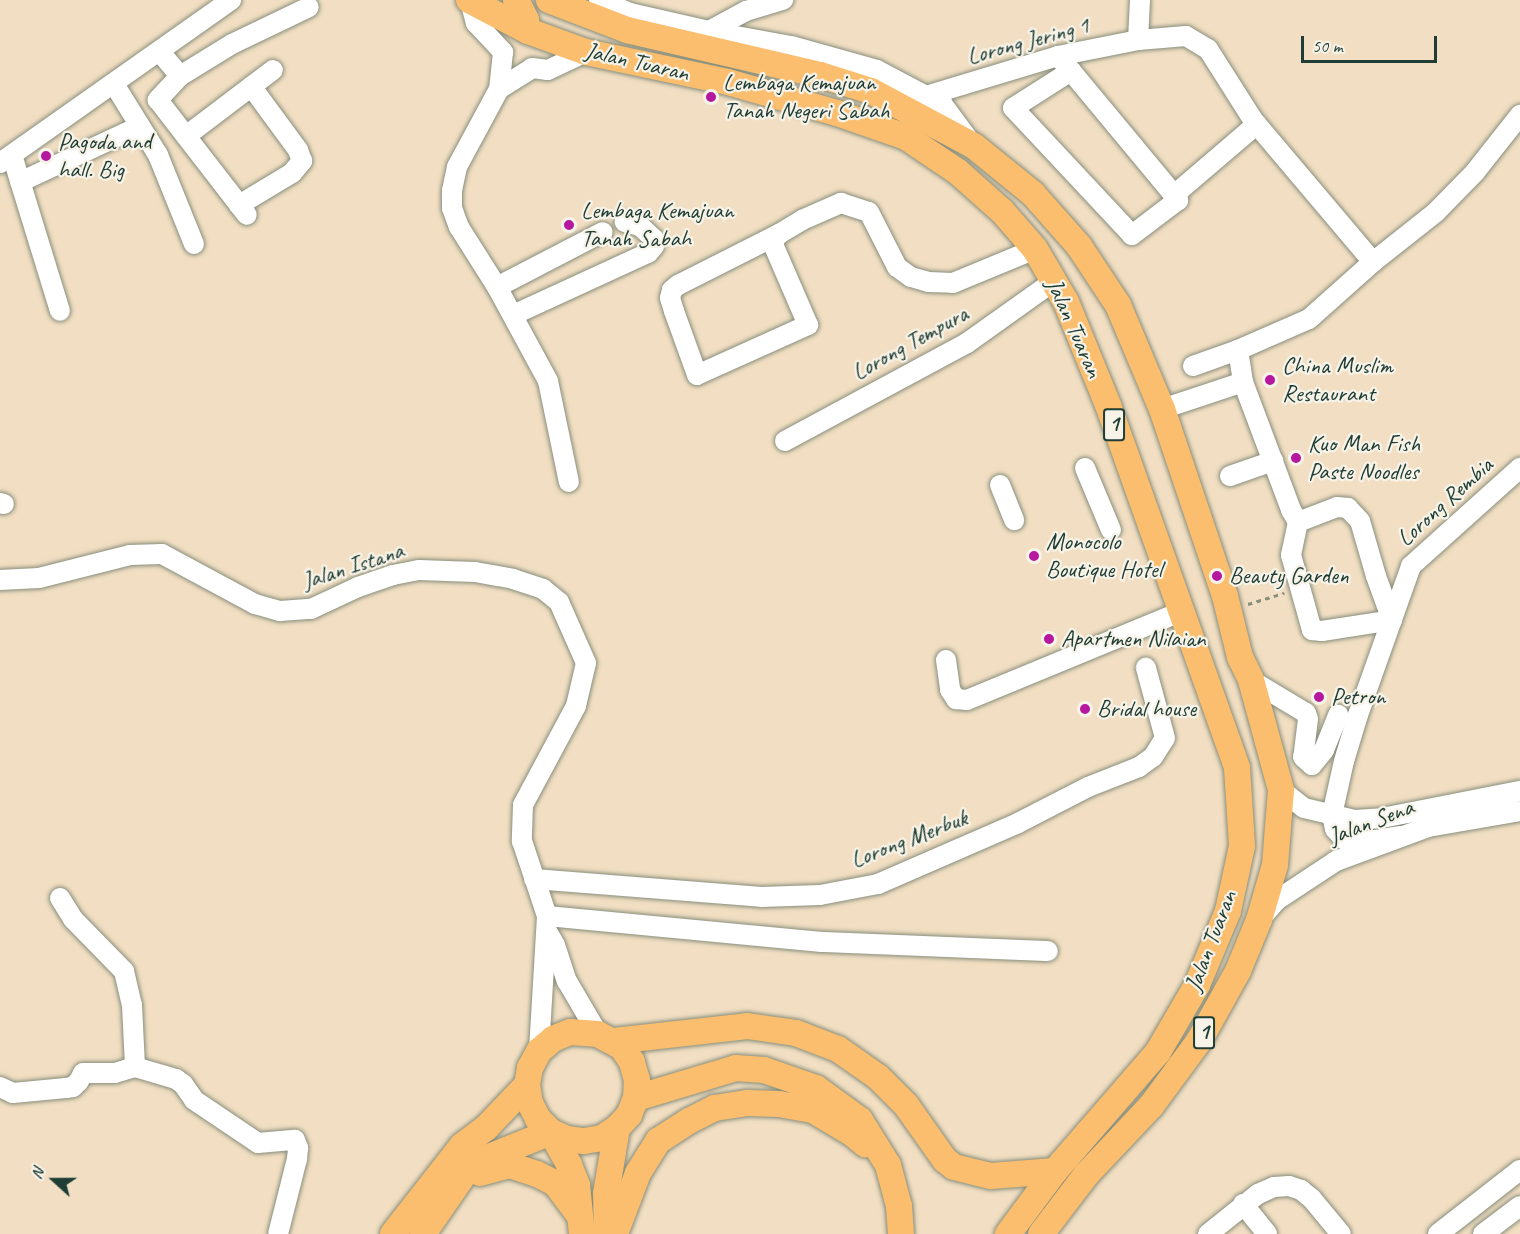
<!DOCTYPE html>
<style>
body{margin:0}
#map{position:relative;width:1520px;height:1234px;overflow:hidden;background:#f2dfc3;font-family:Caveat,sans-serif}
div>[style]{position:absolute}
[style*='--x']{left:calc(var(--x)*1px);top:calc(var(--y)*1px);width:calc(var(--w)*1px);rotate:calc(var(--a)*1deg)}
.path>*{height:3px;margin-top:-1.5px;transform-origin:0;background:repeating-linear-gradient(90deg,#888e7c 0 4.5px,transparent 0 9px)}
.roads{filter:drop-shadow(0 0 2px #888e7c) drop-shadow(0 0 2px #888e7c)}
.minor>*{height:20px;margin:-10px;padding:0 10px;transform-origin:10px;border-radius:10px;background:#fff}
.major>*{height:26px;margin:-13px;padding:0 13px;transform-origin:13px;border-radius:13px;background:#fbbe6e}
.dots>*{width:16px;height:16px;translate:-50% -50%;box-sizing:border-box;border:3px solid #f7f3e8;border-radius:50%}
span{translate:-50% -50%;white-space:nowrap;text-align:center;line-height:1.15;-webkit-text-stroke:4.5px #f7f3e8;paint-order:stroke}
.shield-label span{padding:2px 4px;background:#f7f3e8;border:2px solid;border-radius:4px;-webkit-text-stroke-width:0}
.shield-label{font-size:22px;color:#1f3d34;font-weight:700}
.street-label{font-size:24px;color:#1f3d34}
.poi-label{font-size:24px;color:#1f3d34}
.left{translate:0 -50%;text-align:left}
.north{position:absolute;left:24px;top:1150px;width:60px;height:60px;-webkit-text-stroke:4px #f7f3e8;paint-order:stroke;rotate:291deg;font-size:16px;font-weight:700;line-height:24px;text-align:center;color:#1f3d34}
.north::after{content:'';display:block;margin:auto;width:21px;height:27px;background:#1f3d34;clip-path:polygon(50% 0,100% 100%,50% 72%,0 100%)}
.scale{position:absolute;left:1301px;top:36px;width:136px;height:27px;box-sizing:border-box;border:3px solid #1f3d34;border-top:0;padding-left:8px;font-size:18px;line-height:21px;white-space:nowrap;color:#1f3d34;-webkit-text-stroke:4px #f7f3e8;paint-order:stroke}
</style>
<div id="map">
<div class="path">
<i style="--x:1248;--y:604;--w:38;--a:-17"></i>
</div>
<div class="roads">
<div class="minor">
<i style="--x:599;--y:0;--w:34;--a:23"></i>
<i style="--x:630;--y:13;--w:81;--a:12.8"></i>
<i style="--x:709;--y:31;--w:83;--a:10.4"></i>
<i style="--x:791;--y:46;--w:89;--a:15.6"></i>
<i style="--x:877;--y:70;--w:75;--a:27.9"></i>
<i style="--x:943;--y:105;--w:49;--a:53.4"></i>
<i style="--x:470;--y:1;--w:23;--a:75"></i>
<i style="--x:476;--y:23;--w:40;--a:47"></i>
<i style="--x:503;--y:52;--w:37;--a:96"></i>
<i style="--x:499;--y:89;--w:89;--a:118.3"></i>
<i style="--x:457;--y:167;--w:25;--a:102"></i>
<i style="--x:452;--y:191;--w:17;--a:90"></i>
<i style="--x:452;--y:208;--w:20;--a:70"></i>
<i style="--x:459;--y:227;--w:71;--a:57.7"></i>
<i style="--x:497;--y:287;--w:107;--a:61.5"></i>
<i style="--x:548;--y:381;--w:103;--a:78.3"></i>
<i style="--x:709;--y:31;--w:42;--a:-28.4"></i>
<i style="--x:746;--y:11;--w:39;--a:-17"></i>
<i style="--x:1138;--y:40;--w:48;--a:-4.8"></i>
<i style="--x:1186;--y:36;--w:26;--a:31"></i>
<i style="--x:1208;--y:49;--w:84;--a:57.6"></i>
<i style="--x:1253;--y:120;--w:186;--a:49.8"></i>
<i style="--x:160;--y:52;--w:31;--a:50"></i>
<i style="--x:180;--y:76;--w:33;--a:133"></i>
<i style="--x:158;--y:100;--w:145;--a:52.3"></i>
<i style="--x:1058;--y:56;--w:20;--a:49"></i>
<i style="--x:1071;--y:71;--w:168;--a:50.3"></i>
<i style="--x:1178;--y:200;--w:58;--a:142.7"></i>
<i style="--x:1132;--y:235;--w:174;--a:-133.1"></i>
<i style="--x:1013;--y:108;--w:69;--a:-32.5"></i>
<i style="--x:180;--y:76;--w:61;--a:-31.6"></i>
<i style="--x:232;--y:44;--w:85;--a:-25.7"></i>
<i style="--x:114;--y:84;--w:84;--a:58.2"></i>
<i style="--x:158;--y:155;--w:96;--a:68"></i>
<i style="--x:499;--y:89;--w:39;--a:-32"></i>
<i style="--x:532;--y:68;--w:16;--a:7"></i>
<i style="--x:548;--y:70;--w:42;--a:-25.3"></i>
<i style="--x:929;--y:95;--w:135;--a:-16.8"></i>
<i style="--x:1058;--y:56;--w:82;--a:-11.3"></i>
<i style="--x:1138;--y:40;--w:40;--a:-87.1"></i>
<i style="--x:186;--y:136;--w:109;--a:-37.2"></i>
<i style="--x:12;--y:155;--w:163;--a:72.9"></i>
<i style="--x:0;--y:163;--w:283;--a:-35.2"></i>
<i style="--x:20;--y:182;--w:132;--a:-25"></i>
<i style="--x:1174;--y:195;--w:109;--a:-40.5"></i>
<i style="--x:239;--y:205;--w:62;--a:-31.1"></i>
<i style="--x:292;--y:173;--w:16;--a:-50"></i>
<i style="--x:302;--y:161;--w:12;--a:-110"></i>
<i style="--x:298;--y:150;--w:79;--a:-126.3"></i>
<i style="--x:779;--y:234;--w:113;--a:153.2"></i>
<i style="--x:678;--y:285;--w:8;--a:140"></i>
<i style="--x:672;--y:290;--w:8;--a:104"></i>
<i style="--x:670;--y:298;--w:14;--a:73"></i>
<i style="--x:674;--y:311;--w:68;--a:70.2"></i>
<i style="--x:697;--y:375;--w:122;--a:-24.2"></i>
<i style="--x:808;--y:325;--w:90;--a:-113.4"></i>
<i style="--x:772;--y:242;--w:11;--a:-49"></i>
<i style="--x:779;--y:234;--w:27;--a:-31"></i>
<i style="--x:802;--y:220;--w:43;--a:-23.6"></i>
<i style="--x:841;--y:203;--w:29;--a:18"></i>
<i style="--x:869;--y:212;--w:62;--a:63"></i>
<i style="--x:897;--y:267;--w:17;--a:36"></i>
<i style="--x:911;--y:277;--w:18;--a:16"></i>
<i style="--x:928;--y:282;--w:25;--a:2"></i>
<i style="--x:953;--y:283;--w:89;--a:-22.5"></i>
<i style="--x:497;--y:287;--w:119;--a:-27.4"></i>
<i style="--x:513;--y:315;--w:149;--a:-24.7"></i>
<i style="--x:648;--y:253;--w:9;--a:-49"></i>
<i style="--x:654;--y:246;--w:7;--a:-90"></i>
<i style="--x:654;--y:239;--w:19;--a:-137"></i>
<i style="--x:640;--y:226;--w:16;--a:-165"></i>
<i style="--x:1238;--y:350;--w:77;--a:-23.6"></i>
<i style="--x:1309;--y:319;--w:86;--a:-41.7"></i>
<i style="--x:1373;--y:262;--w:80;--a:-38.4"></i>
<i style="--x:1436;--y:212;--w:56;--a:-45.7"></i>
<i style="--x:1475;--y:172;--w:73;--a:-51.7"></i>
<i style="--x:1193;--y:366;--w:48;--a:-19.6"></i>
<i style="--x:1238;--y:350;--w:32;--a:81"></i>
<i style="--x:1243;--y:382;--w:137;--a:69.4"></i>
<i style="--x:1291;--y:510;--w:14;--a:60"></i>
<i style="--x:1298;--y:522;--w:34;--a:102"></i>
<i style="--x:1291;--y:555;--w:78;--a:74.4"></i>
<i style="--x:1312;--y:630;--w:10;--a:6"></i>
<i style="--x:1322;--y:631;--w:71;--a:-8.9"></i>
<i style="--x:1392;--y:620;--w:47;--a:-110"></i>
<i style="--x:1376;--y:576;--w:57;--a:-106.2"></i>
<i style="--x:1360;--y:521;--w:18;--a:-133"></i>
<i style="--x:1348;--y:508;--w:11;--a:-175"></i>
<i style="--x:1337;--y:507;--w:42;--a:159"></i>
<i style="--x:1162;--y:409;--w:85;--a:-18.4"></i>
<i style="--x:785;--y:441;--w:207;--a:-28.3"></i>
<i style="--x:967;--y:343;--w:107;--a:-35.5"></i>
<i style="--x:1085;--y:468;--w:67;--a:67.2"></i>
<i style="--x:1230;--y:476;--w:46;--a:-19.2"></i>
<i style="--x:1000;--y:485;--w:38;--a:68"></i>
<i style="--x:0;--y:503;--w:4;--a:14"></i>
<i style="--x:0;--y:580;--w:39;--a:-3"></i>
<i style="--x:39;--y:578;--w:94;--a:-14.2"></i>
<i style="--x:130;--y:555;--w:32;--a:-2"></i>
<i style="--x:162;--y:554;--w:106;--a:28.3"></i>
<i style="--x:255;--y:604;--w:26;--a:16"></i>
<i style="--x:280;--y:611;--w:31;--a:-4"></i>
<i style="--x:311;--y:609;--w:52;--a:-25.1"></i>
<i style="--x:358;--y:587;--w:37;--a:-19"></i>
<i style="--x:393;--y:575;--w:26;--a:-11"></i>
<i style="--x:419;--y:570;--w:56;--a:2"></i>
<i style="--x:475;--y:572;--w:39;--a:10"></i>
<i style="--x:513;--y:579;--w:32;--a:18"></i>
<i style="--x:543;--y:589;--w:21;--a:39"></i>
<i style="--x:559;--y:602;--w:67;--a:66.1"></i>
<i style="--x:586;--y:663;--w:44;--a:103.1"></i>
<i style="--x:576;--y:706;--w:112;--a:118.2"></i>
<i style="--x:523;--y:805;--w:36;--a:92"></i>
<i style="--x:522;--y:841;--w:79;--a:71.6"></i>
<i style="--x:547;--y:916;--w:135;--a:93.4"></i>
<i style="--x:946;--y:660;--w:30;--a:82"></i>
<i style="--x:950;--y:690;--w:11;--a:56"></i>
<i style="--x:956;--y:699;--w:11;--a:5"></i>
<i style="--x:967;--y:700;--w:230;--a:-22.4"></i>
<i style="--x:1251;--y:680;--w:64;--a:31"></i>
<i style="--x:1306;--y:713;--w:6;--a:72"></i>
<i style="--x:1308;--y:719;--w:38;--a:97"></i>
<i style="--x:1303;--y:757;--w:12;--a:42"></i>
<i style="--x:1312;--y:765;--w:19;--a:-51"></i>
<i style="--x:1324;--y:750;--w:38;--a:-68"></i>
<i style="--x:1281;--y:790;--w:29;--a:38"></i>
<i style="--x:1304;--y:808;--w:52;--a:13.2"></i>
<i style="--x:1355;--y:820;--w:27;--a:-4"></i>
<i style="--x:1382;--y:818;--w:141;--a:-11.1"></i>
<i style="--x:1399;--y:836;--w:44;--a:170.8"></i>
<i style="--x:1356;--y:843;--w:11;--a:-165"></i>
<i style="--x:1345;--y:840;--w:15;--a:-132"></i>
<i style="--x:1335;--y:829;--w:14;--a:-102"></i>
<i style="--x:1332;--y:815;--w:55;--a:-77.5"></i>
<i style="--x:1344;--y:761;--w:48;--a:-73.1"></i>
<i style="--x:1358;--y:715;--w:158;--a:-70.4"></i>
<i style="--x:1411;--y:566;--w:147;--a:-42"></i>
<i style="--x:534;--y:879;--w:228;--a:4.5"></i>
<i style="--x:761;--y:897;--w:59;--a:-1.9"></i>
<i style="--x:820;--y:895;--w:59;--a:-10.7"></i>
<i style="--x:878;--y:884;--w:153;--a:-23.5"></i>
<i style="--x:1018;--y:823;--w:79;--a:-27.2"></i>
<i style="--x:1088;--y:787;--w:55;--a:-21.4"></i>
<i style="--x:1139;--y:767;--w:17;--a:-36"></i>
<i style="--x:1153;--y:757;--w:22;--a:-58"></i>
<i style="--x:1165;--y:738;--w:73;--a:-105.2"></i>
<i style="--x:60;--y:898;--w:25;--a:58"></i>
<i style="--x:73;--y:919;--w:73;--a:45.6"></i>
<i style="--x:124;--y:971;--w:35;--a:77"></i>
<i style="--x:132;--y:1005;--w:62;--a:87.2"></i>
<i style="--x:547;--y:916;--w:276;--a:5.4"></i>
<i style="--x:822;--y:942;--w:226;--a:2.3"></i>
<i style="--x:1262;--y:917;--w:23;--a:-49"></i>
<i style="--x:1277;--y:900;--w:71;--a:-33.5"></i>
<i style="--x:1336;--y:861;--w:98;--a:-20.3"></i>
<i style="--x:1428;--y:827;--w:93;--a:-9.9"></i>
<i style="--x:548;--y:933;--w:14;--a:60"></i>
<i style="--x:555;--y:945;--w:38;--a:72"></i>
<i style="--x:567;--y:981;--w:61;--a:59.7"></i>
<i style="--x:0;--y:1087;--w:14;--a:25"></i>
<i style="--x:13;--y:1093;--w:53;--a:-5.4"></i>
<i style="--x:66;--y:1088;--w:7;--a:-8"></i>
<i style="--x:73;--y:1087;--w:8;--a:-45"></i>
<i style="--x:79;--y:1081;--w:9;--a:-63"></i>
<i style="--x:83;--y:1073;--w:32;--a:0"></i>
<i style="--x:115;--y:1073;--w:21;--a:-17"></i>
<i style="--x:135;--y:1067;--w:43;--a:16.3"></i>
<i style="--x:176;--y:1079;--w:9;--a:36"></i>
<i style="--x:183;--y:1084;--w:19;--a:55"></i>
<i style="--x:194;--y:1100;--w:77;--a:33.9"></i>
<i style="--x:258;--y:1143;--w:37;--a:-5"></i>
<i style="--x:295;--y:1140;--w:9;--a:69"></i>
<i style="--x:298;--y:1148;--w:11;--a:95"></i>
<i style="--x:297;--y:1159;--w:77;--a:104.2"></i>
<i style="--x:1243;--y:1204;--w:38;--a:51"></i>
<i style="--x:1208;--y:1234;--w:64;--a:-38.7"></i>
<i style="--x:1258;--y:1194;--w:17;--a:-24"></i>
<i style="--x:1274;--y:1187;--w:15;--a:-4"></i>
<i style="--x:1289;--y:1186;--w:13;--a:18"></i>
<i style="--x:1301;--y:1190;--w:14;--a:39"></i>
<i style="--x:1312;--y:1199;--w:45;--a:50.4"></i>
<i style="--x:1438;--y:1234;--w:104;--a:-38"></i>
<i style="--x:1483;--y:1234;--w:46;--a:-37.1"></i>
</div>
<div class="major">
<i style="--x:469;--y:0;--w:67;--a:27.7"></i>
<i style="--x:528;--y:31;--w:62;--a:19.9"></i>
<i style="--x:586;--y:52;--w:145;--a:11.9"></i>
<i style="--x:728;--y:82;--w:113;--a:15.9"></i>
<i style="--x:837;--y:113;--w:73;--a:19.2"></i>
<i style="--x:906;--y:137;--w:63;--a:33.9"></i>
<i style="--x:958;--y:172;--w:59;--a:41.6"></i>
<i style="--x:1002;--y:211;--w:50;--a:49"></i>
<i style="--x:1035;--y:249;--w:61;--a:59.7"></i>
<i style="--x:1066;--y:302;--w:111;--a:67.8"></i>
<i style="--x:1108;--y:405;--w:385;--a:70.4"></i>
<i style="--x:1237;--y:768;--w:78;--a:86.3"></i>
<i style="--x:1242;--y:846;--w:66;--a:102.2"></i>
<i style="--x:1228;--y:911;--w:80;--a:112.7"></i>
<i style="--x:1197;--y:985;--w:78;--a:120.2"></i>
<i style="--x:1158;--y:1052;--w:157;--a:130.9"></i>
<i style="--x:1055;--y:1171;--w:79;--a:126.7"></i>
<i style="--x:516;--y:0;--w:22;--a:63"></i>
<i style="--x:526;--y:20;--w:11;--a:80"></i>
<i style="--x:549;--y:0;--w:84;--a:21"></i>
<i style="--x:627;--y:30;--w:198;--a:13.1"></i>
<i style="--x:820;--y:75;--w:53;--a:17.4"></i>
<i style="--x:871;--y:91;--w:117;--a:28.1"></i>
<i style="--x:974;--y:146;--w:76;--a:39.1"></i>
<i style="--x:1033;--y:194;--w:69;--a:48.5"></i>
<i style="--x:1079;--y:246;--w:71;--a:56.5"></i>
<i style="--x:1118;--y:305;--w:113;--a:67.1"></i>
<i style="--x:1162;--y:409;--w:197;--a:71.4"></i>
<i style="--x:1225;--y:596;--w:63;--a:76.2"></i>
<i style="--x:1240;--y:657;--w:25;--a:64"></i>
<i style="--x:1251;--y:680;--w:114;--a:74.7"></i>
<i style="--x:1281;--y:790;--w:75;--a:94.6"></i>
<i style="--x:1275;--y:865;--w:57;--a:106.2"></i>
<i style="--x:1259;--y:920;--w:55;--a:112.4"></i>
<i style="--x:1238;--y:971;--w:80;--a:119.1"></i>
<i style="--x:1199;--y:1041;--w:81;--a:126.4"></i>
<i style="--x:1151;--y:1106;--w:95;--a:133.3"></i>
<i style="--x:1086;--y:1175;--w:74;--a:127.3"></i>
<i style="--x:614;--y:1041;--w:134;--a:-6.4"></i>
<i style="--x:747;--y:1026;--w:49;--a:8.1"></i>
<i style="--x:796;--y:1033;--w:45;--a:20.9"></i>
<i style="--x:838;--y:1049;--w:49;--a:35"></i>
<i style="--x:878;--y:1077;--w:40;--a:45"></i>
<i style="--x:906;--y:1105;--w:67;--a:54.7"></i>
<i style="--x:945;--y:1160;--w:11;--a:38"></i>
<i style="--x:954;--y:1167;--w:38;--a:14"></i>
<i style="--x:991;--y:1176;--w:64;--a:-4.5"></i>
<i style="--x:636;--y:1098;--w:104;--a:-16.7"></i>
<i style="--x:736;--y:1068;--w:28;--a:4"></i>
<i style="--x:764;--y:1070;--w:55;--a:19.1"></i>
<i style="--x:816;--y:1088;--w:54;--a:36"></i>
<i style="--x:860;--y:1120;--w:53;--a:58.1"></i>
<i style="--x:888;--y:1165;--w:42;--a:75"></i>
<i style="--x:899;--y:1206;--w:28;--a:86"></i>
<i style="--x:551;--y:1132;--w:17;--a:24"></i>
<i style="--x:567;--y:1139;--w:17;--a:7"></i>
<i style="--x:584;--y:1141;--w:18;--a:-9"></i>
<i style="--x:602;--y:1138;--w:18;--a:-34"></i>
<i style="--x:617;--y:1128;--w:18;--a:-47"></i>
<i style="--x:629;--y:1115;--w:18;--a:-68"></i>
<i style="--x:636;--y:1098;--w:18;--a:-87"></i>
<i style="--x:637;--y:1080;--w:19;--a:-106"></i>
<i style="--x:632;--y:1062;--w:18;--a:-124"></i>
<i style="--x:622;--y:1047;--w:27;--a:-152"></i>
<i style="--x:598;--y:1034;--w:28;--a:-176"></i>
<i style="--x:570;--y:1032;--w:18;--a:158"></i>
<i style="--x:553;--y:1039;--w:18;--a:139"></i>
<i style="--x:539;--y:1051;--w:19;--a:118"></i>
<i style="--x:530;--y:1068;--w:17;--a:100"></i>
<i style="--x:527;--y:1085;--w:18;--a:81"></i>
<i style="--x:530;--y:1103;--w:18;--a:63"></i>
<i style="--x:538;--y:1119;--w:18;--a:45"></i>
<i style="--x:551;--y:1132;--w:38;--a:61"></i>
<i style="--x:569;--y:1165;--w:22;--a:68"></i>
<i style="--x:577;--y:1185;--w:49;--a:84.2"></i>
<i style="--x:480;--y:1173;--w:30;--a:-15"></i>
<i style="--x:509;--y:1165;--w:29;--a:18"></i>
<i style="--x:537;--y:1174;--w:20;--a:27"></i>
<i style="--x:555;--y:1183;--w:40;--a:53"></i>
<i style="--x:393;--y:1234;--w:112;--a:-51.9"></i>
<i style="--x:462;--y:1146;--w:30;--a:-37"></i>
<i style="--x:486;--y:1128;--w:59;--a:-46.4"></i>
<i style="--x:423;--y:1234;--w:74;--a:-55.5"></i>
<i style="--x:465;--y:1173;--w:18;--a:-41"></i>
<i style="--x:479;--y:1161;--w:78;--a:-21.9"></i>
<i style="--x:607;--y:1234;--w:40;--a:-91.4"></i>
<i style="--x:606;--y:1194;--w:67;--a:-80.5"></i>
<i style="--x:615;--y:1234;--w:65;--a:-69.3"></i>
<i style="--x:638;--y:1173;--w:38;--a:-58"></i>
<i style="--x:658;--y:1141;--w:37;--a:-33"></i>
<i style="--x:689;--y:1121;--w:29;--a:-27"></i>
<i style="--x:715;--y:1108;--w:33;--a:-9"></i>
<i style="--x:748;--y:1103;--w:31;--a:2"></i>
<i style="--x:779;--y:1104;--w:35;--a:10"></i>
<i style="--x:813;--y:1110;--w:47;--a:31"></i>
<i style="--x:853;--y:1134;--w:16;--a:40"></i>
</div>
</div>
<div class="dots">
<i style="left:711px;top:97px;background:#b5179e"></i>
<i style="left:46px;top:156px;background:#b5179e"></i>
<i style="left:569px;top:225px;background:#b5179e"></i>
<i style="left:1270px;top:380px;background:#b5179e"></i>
<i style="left:1296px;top:458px;background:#b5179e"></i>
<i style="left:1034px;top:556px;background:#b5179e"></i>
<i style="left:1217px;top:576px;background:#b5179e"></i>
<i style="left:1049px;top:639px;background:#b5179e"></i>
<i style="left:1319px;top:697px;background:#b5179e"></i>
<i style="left:1085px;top:709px;background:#b5179e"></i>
</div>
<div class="shield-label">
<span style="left:1114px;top:425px">1</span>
<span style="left:1204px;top:1033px">1</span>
</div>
<div class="street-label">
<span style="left:1028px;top:41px;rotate:-15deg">Lorong Jering 1</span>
<span style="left:637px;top:62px;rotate:13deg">Jalan Tuaran</span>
<span style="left:1074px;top:328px;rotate:66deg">Jalan Tuaran</span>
<span style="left:910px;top:343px;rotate:-29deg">Lorong Tempura</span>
<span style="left:1445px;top:502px;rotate:-42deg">Lorong Rembia</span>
<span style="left:353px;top:566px;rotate:-18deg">Jalan Istana</span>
<span style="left:1371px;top:822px;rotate:-21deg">Jalan Sena</span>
<span style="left:909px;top:839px;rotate:-21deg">Lorong Merbuk</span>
<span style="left:1211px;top:941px;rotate:-69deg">Jalan Tuaran</span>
</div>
<div class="poi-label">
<span class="left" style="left:723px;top:97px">Lembaga Kemajuan<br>Tanah Negeri Sabah</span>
<span class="left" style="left:58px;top:156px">Pagoda and<br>hall. Big</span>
<span class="left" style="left:581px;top:225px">Lembaga Kemajuan<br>Tanah Sabah</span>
<span class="left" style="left:1282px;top:380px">China Muslim<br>Restaurant</span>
<span class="left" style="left:1308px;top:458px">Kuo Man Fish<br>Paste Noodles</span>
<span class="left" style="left:1046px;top:556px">Monocolo<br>Boutique Hotel</span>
<span class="left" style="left:1229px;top:576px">Beauty Garden</span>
<span class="left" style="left:1061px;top:639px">Apartmen Nilaian</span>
<span class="left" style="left:1331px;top:697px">Petron</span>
<span class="left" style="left:1097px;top:709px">Bridal house</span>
</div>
<div class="north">N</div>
<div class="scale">50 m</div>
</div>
